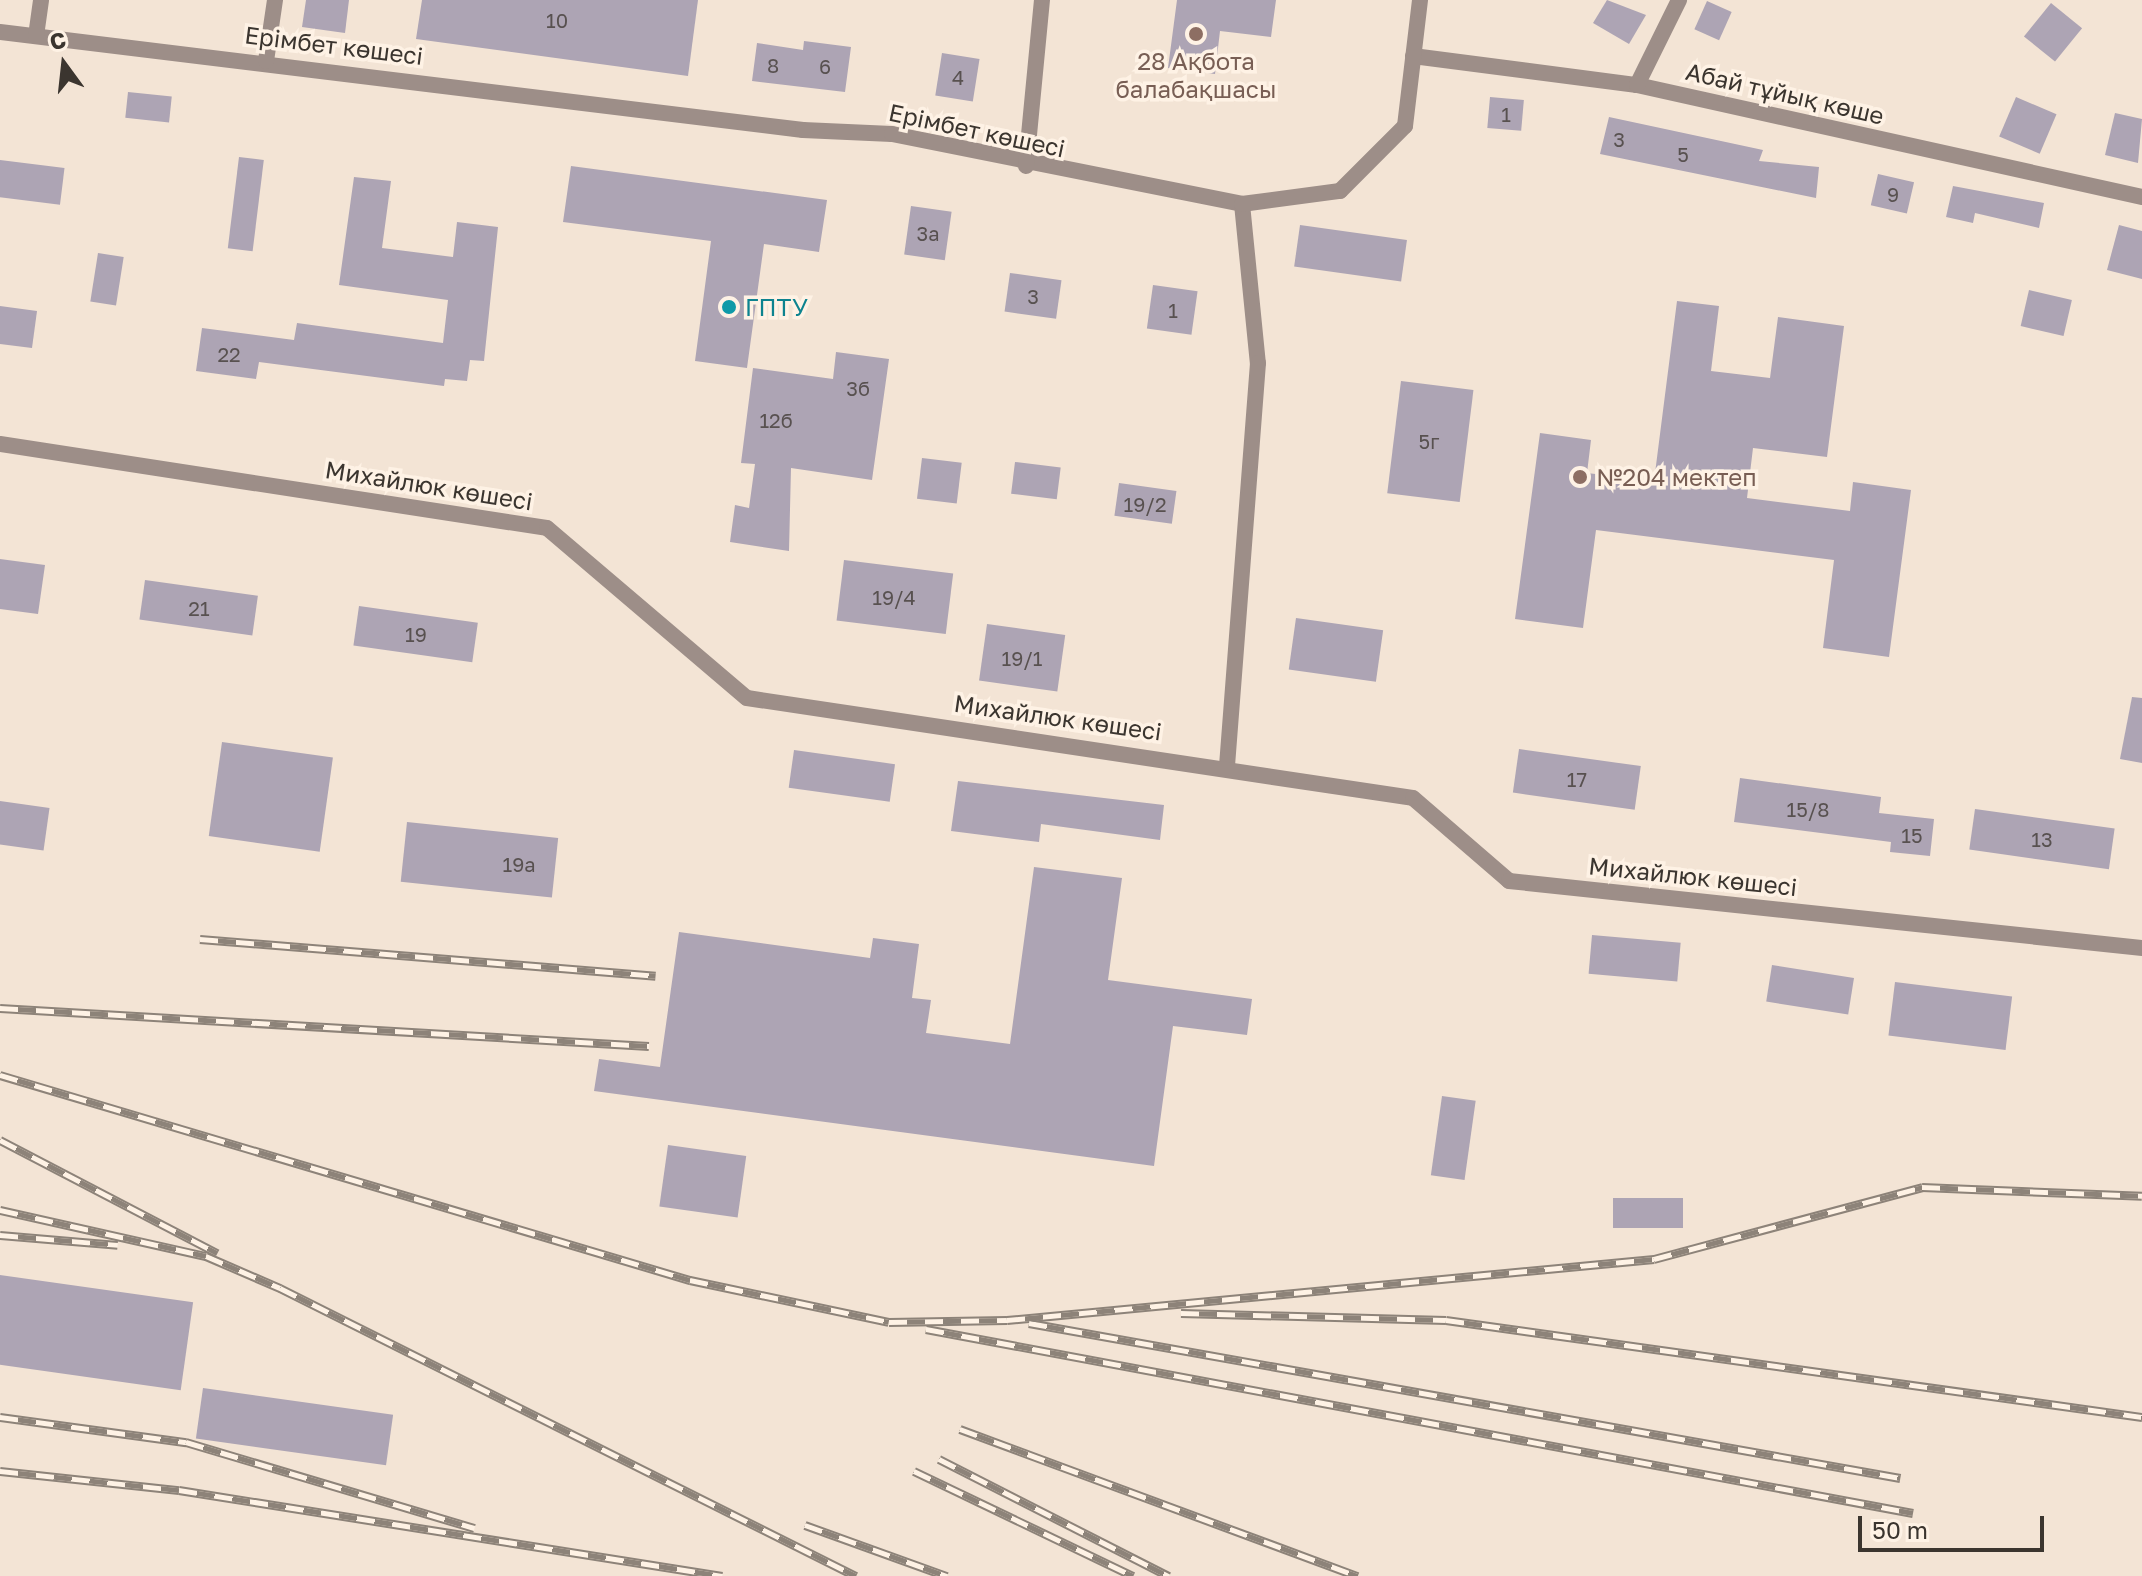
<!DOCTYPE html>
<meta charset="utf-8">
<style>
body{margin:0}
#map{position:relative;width:2142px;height:1576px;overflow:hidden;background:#f3e4d5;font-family:"Golos Text",sans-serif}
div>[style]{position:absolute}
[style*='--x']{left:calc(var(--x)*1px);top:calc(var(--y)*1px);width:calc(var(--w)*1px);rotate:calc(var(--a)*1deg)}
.building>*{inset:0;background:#ada4b4;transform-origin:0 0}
.street>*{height:16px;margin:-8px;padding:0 8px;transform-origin:8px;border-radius:8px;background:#9d8e88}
.rail>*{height:9px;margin-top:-4.5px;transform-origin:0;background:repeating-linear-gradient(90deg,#fef2e5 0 18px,#8d8379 0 36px);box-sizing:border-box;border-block:2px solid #8d8379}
.dots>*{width:22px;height:22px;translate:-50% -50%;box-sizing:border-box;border:4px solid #fef2e5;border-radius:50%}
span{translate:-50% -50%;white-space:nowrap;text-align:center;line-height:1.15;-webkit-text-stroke:7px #fef2e5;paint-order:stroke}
.number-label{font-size:20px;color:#585150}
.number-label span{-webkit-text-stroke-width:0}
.street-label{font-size:24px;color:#3b352f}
.education-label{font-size:24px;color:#785e54}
.left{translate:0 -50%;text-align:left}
.culture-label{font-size:24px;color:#0d838f}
.north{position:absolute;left:24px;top:24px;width:80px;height:80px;-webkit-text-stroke:6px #fef2e5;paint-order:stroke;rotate:345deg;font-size:22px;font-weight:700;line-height:32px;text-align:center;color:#3b352f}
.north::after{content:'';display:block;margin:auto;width:28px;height:36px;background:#3b352f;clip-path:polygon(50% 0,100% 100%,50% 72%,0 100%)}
.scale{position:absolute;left:1858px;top:1516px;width:186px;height:36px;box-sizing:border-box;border:4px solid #3b352f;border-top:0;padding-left:10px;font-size:24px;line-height:28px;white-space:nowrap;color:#3b352f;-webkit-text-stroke:6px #fef2e5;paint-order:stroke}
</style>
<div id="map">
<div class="building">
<i style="clip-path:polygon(306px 0,349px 0,345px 33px,302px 27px)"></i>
<i style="clip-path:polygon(422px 0,698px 0,688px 76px,416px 39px)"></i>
<i style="clip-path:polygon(1177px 0,1276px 0,1271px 37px,1220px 31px,1215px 74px,1168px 68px)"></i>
<i style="clip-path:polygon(1607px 0,1646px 15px,1629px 44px,1593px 23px)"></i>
<i style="left:1707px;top:1px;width:27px;height:31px;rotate:24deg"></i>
<i style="left:2051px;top:3px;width:40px;height:43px;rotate:39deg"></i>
<i style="clip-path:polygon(804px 41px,851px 47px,845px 92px,752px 81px,757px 43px,803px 50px)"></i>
<i style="left:942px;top:53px;width:38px;height:43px;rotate:9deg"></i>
<i style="left:128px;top:92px;width:44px;height:26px;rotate:6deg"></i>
<i style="left:1490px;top:97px;width:34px;height:31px;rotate:5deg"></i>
<i style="left:2016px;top:97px;width:44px;height:43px;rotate:23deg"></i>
<i style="clip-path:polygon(2115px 113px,2142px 119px,2138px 163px,2105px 155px)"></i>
<i style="clip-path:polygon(1609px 117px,1763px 150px,1759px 161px,1819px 167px,1816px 198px,1600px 154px)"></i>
<i style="left:239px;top:157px;width:25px;height:92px;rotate:7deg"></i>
<i style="left:0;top:160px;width:65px;height:37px;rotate:7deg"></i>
<i style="clip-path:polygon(571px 166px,827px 200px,819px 252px,764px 244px,747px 368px,695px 361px,711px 241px,563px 222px)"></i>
<i style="left:1878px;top:174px;width:37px;height:32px;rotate:13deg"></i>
<i style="clip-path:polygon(354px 177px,391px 181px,382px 248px,453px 257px,457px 222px,498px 227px,484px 361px,470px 360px,467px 381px,445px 379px,444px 386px,259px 362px,256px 379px,196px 371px,202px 328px,294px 340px,297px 323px,443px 343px,448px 300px,339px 285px)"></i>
<i style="clip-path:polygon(1953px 186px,2044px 203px,2039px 228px,1975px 213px,1973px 223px,1946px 217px)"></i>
<i style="left:911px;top:206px;width:41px;height:49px;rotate:8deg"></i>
<i style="left:1300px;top:225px;width:108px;height:42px;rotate:8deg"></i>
<i style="clip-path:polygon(2119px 225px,2142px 231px,2142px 279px,2107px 270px)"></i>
<i style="left:98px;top:253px;width:26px;height:49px;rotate:9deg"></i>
<i style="left:1010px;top:273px;width:52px;height:39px;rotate:8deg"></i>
<i style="left:1153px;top:285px;width:45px;height:44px;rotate:8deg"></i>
<i style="left:2029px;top:290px;width:44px;height:37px;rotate:13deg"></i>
<i style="clip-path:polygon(1677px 301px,1719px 306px,1711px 371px,1770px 378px,1778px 317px,1844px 326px,1827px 457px,1753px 448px,1747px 498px,1850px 511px,1853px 482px,1911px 490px,1889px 657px,1823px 648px,1834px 560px,1596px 530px,1583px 628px,1515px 619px,1540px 433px,1591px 440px,1587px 473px,1654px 481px)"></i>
<i style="clip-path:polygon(0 306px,37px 311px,32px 348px,0 344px)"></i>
<i style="clip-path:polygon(836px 352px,889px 359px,872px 480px,791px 468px,789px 551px,730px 542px,735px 505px,749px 508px,755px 464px,741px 463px,753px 368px,833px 379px)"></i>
<i style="left:1401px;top:381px;width:73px;height:113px;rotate:7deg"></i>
<i style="left:922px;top:458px;width:40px;height:41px;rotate:7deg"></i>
<i style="left:1015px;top:462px;width:46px;height:32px;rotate:7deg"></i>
<i style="left:1119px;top:483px;width:58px;height:33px;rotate:8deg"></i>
<i style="clip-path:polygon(0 559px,45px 565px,38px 614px,0 609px)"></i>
<i style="left:844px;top:560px;width:110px;height:61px;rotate:7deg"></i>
<i style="left:145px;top:580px;width:114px;height:40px;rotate:8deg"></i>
<i style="left:359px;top:606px;width:120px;height:40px;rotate:8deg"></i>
<i style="left:1296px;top:618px;width:88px;height:52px;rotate:8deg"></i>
<i style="left:987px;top:624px;width:79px;height:57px;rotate:8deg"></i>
<i style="clip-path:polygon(2132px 697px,2142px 698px,2142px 763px,2120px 759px)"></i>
<i style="left:222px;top:742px;width:112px;height:95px;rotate:8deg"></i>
<i style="left:1519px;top:749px;width:123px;height:44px;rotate:8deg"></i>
<i style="left:794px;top:750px;width:102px;height:38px;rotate:8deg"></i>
<i style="clip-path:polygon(1740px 778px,1881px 797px,1879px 813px,1934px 819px,1930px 856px,1890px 852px,1891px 842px,1734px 822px)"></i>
<i style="clip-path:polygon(958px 781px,1164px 805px,1160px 840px,1041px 824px,1039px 842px,951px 831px)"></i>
<i style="left:0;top:801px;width:50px;height:43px;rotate:8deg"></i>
<i style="left:1975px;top:809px;width:141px;height:41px;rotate:8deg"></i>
<i style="left:407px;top:822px;width:152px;height:60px;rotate:6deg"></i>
<i style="clip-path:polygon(1034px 867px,1122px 878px,1108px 980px,1252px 999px,1247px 1035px,1173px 1026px,1154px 1166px,594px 1091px,599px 1059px,660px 1067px,679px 932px,870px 958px,873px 938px,919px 944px,912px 998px,931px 1000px,926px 1033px,1010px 1044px)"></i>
<i style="left:1592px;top:935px;width:89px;height:39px;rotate:5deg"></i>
<i style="left:1772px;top:965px;width:83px;height:37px;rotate:9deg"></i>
<i style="left:1895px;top:982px;width:118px;height:54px;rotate:7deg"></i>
<i style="left:1442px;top:1096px;width:34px;height:80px;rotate:8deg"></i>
<i style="left:668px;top:1145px;width:79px;height:62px;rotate:8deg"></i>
<i style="left:1683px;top:1198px;width:30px;height:70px;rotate:90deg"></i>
<i style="left:0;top:1275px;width:195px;height:89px;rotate:8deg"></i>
<i style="left:203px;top:1388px;width:192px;height:51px;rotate:8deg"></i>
</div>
<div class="street">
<i style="--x:0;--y:32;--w:809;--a:6.96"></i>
<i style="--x:803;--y:130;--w:89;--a:2.6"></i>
<i style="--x:892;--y:134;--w:357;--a:11.3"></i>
<i style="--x:1242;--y:204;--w:160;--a:84.3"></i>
<i style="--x:1258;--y:363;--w:402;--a:94.4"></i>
<i style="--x:36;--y:36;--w:36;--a:-82"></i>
<i style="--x:1413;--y:56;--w:226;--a:7.4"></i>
<i style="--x:1637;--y:85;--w:517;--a:12.5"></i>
<i style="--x:266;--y:61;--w:62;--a:-81.6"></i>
<i style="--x:1637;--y:85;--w:95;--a:-63.7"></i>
<i style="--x:1026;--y:166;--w:167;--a:-84.5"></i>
<i style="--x:1242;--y:204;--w:99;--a:-7.6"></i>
<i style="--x:1340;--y:191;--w:92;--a:-45"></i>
<i style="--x:1405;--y:126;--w:127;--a:-83.2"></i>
<i style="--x:0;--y:444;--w:553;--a:8.73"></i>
<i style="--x:547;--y:528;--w:262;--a:40.4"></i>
<i style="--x:747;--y:698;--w:673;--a:8.54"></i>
<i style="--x:1413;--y:798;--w:127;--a:40.8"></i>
<i style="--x:1509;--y:881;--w:637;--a:6.04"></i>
</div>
<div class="rail">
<i style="--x:200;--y:939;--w:457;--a:4.6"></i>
<i style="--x:0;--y:1008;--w:650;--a:3.35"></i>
<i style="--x:0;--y:1075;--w:720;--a:16.55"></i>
<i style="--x:690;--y:1280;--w:203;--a:11.9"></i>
<i style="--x:889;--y:1322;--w:118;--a:-1"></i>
<i style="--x:1007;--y:1320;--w:650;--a:-5.39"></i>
<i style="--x:1654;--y:1259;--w:278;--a:-15"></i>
<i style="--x:1922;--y:1187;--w:220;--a:2.3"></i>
<i style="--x:0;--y:1140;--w:245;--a:27.5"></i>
<i style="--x:0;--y:1210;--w:211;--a:12.6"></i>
<i style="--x:206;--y:1256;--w:81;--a:23.4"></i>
<i style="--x:280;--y:1288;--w:644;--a:26.57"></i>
<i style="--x:0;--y:1235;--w:118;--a:4.8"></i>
<i style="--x:1181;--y:1313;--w:265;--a:1.5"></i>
<i style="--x:1446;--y:1320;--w:703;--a:7.93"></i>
<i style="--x:1029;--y:1323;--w:885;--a:10.09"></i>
<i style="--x:926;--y:1329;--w:1004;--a:10.56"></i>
<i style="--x:0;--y:1417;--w:188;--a:7.7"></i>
<i style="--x:186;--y:1442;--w:301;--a:16.6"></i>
<i style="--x:960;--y:1429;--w:424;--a:20.3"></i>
<i style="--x:939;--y:1459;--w:258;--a:27"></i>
<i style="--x:0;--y:1471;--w:180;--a:6.1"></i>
<i style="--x:179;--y:1490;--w:550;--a:9"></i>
<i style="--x:914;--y:1471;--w:243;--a:25.6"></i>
<i style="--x:805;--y:1525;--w:151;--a:19.8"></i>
</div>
<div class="dots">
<i style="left:1196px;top:34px;background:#8d6e63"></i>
<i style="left:729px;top:307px;background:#0f9aa8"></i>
<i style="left:1580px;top:477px;background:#8d6e63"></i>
</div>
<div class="number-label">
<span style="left:557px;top:20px">10</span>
<span style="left:773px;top:65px">8</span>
<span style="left:825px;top:66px">6</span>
<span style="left:958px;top:77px">4</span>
<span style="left:1506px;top:114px">1</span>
<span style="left:1619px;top:139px">3</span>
<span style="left:1683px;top:154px">5</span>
<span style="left:1893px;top:194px">9</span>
<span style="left:928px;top:233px">3а</span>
<span style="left:1033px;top:296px">3</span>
<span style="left:1173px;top:310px">1</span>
<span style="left:229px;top:354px">22</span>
<span style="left:858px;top:388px">3б</span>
<span style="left:776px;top:420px">12б</span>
<span style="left:1429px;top:441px">5г</span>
<span style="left:1145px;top:504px">19/2</span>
<span style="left:894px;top:597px">19/4</span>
<span style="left:199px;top:608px">21</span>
<span style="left:416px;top:634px">19</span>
<span style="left:1022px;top:658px">19/1</span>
<span style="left:1577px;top:779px">17</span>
<span style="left:1808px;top:809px">15/8</span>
<span style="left:1912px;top:835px">15</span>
<span style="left:2042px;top:839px">13</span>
<span style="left:519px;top:864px">19а</span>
</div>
<div class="street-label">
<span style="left:334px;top:45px;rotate:7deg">Ерімбет көшесі</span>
<span style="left:1785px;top:93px;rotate:13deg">Абай тұйық көше</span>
<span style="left:977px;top:130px;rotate:12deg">Ерімбет көшесі</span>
<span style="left:429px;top:485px;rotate:9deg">Михайлюк көшесі</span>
<span style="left:1058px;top:717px;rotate:8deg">Михайлюк көшесі</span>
<span style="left:1693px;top:876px;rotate:6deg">Михайлюк көшесі</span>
</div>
<div class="education-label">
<span style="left:1196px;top:75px">28 Ақбота<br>балабақшасы</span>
<span class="left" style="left:1596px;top:477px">№204 мектеп</span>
</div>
<div class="culture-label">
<span class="left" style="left:745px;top:307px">ГПТУ</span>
</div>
<div class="north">С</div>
<div class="scale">50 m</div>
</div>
